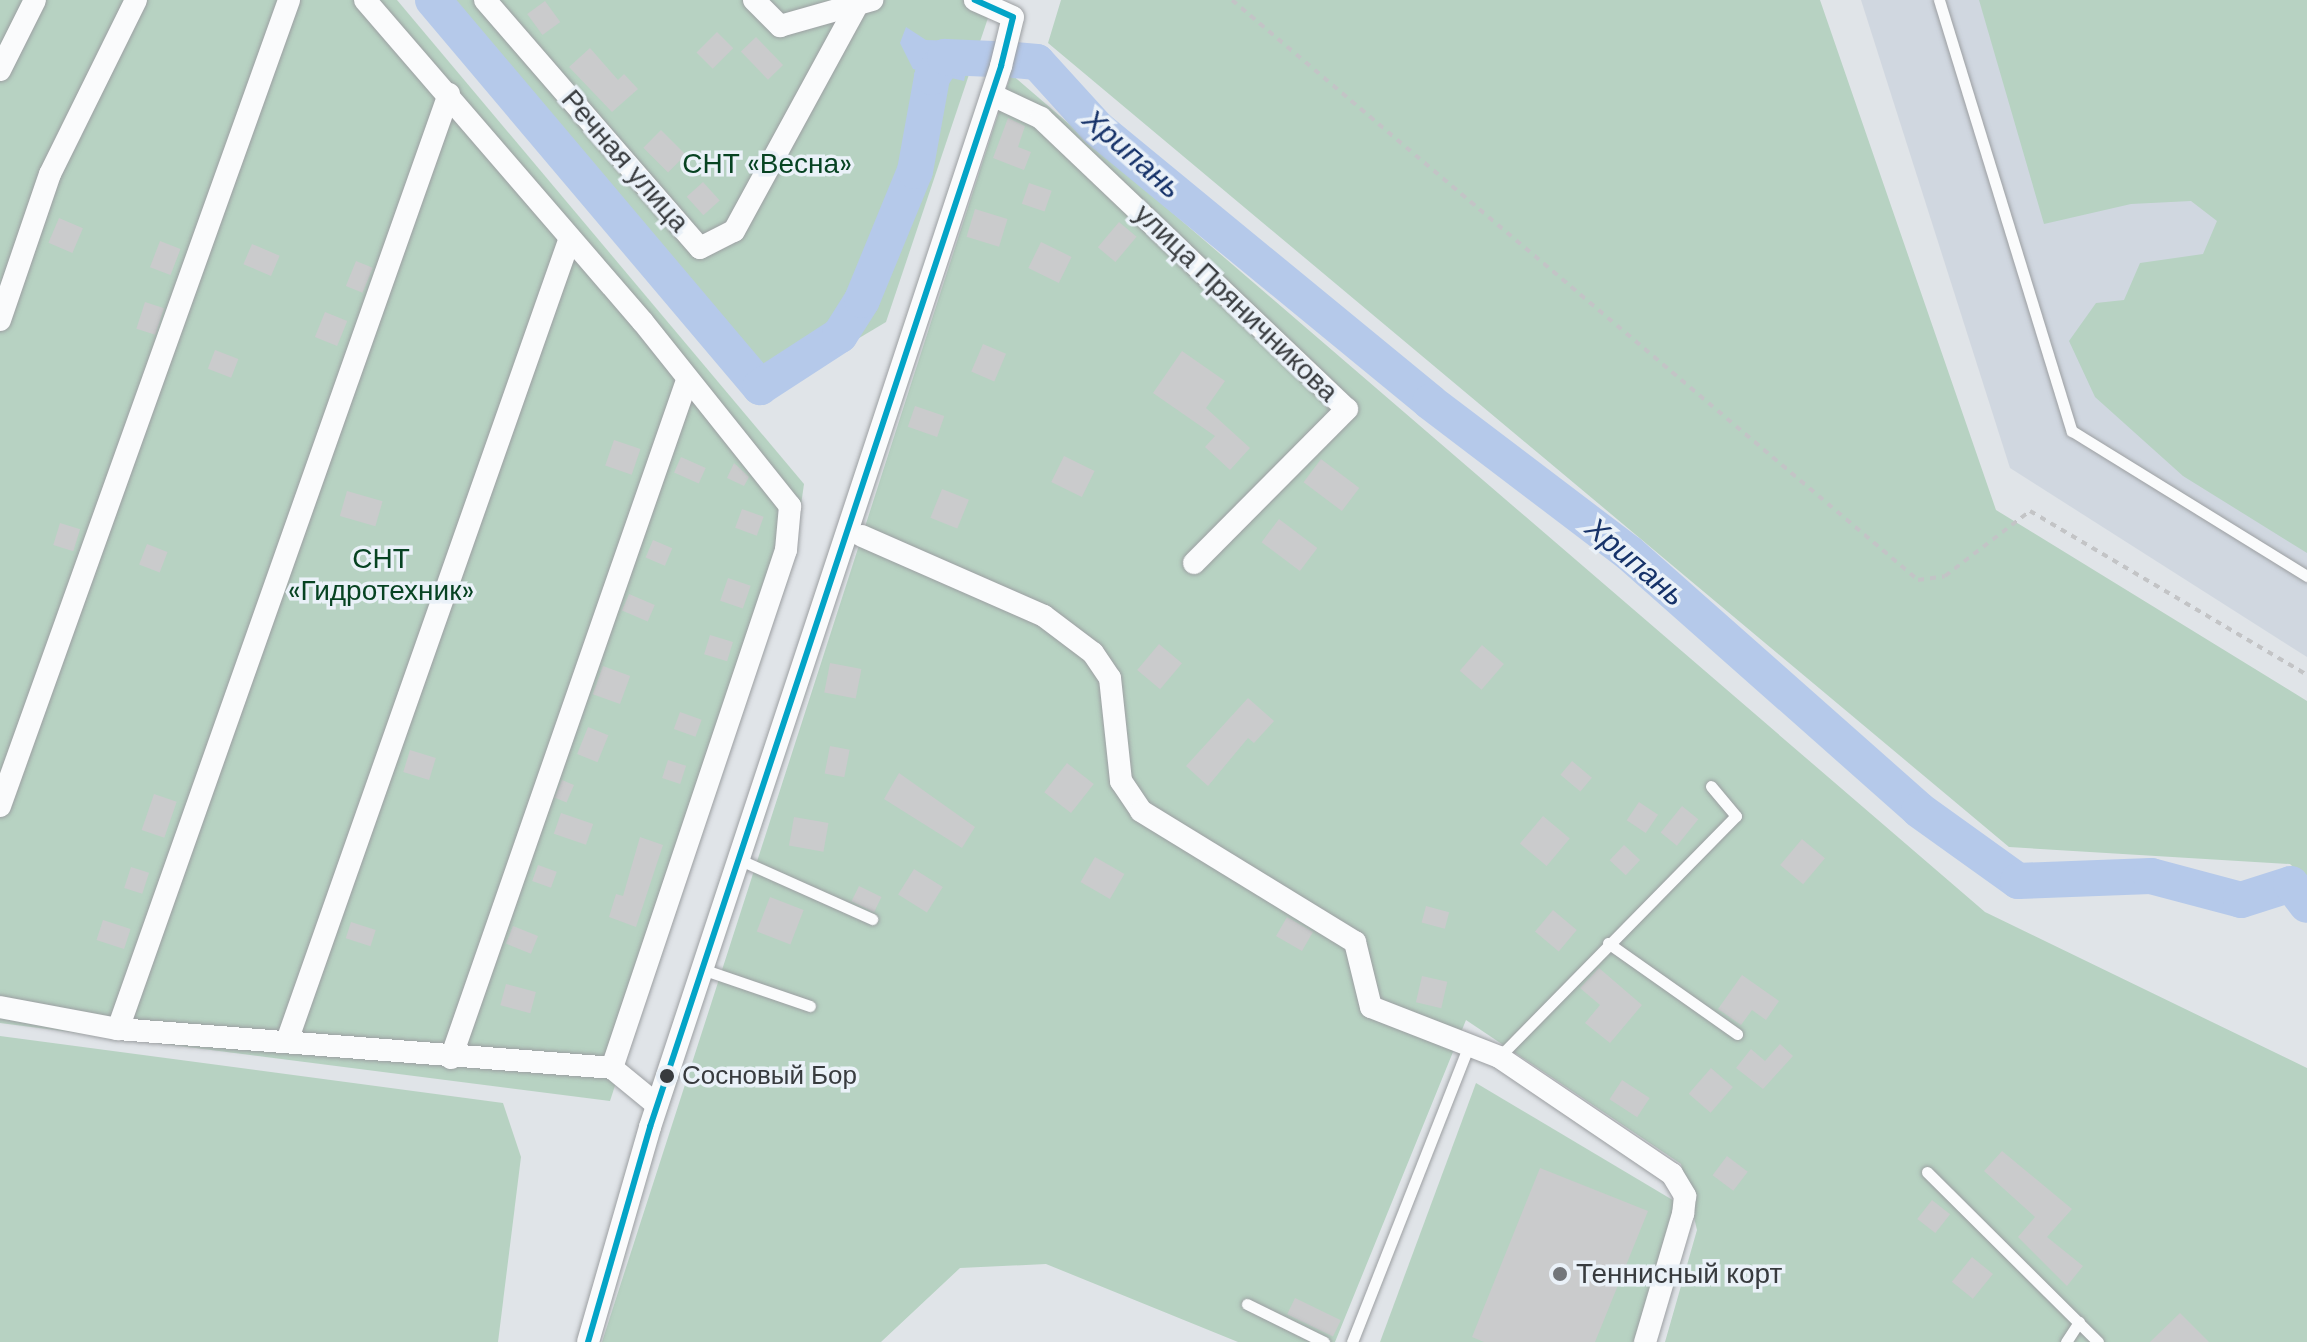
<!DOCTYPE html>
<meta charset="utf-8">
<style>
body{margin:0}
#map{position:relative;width:2307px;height:1342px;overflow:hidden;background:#e0e4e8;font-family:"DM Sans",sans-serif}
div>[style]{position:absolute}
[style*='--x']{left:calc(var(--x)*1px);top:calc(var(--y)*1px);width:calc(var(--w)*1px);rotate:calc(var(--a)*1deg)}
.built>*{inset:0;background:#d0d7e0}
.green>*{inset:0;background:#b7d2c2}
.water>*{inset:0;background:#b5c9ea}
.river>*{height:36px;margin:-18px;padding:0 18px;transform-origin:18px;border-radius:18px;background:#b5c9ea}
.building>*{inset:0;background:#cacbcc;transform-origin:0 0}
.path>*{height:4px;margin-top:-2px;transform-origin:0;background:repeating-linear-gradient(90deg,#c3c4c6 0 6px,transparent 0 12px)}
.roads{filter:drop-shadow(0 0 2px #9c9fa2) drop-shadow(0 0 2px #9c9fa2)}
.service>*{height:11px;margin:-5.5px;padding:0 5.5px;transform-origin:5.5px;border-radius:5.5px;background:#fafbfc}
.minor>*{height:22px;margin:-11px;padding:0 11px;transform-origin:11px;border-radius:11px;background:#fafbfc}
.bus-1>*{height:6px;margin:-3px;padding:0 3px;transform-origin:3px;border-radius:3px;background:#03a4c7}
.dots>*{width:22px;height:22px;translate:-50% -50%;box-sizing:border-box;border:4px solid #eaf1f8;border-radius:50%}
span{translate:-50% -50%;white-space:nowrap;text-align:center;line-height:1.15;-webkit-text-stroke:7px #eaf1f8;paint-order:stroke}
.bus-label{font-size:26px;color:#383b3e}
.left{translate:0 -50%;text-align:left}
.street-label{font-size:28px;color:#383b3e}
.park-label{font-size:28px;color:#074322}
.poi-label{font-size:28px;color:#383b3e}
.water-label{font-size:30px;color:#163269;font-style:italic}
</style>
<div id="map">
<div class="built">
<i style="clip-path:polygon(1861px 0,2307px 0,2307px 657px,2010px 468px)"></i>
</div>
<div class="green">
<i style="clip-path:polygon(0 0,397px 0,804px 484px,798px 526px,610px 1101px,0 1023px)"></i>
<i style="clip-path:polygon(416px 0,994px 0,886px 322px,752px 402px)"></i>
<i style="clip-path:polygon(1061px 0,1820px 0,1996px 510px,2307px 701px,2307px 880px,2290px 864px,2009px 847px,1048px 43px)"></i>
<i style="clip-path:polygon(1979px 0,2307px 0,2307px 553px,2183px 476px,2095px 397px,2069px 341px,2096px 303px,2124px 300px,2140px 263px,2203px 254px,2217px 221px,2191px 201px,2131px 204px,2044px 224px)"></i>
<i style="clip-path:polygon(1011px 74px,1985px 912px,2307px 1068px,2307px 1342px,1665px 1342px,1697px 1230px,1681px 1164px,1466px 1020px,1335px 1342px,1238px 1342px,1046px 1264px,960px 1268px,881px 1342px,602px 1342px)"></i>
<i style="clip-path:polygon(0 1036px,503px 1103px,521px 1157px,498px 1342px,0 1342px)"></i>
<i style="clip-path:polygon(1476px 1083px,1676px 1202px,1635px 1342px,1380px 1342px)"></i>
</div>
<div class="water">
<i style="clip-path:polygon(906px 27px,926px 40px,961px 41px,969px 57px,964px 81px,913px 69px,900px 43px)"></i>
</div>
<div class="river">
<i style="--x:433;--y:0;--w:507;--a:49.8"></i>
<i style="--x:760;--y:387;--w:95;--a:-33"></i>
<i style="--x:840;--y:335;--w:41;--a:-57.8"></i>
<i style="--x:862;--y:300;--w:139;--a:-67.7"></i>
<i style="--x:915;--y:171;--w:96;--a:-79.7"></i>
<i style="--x:932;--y:77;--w:24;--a:-57"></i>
<i style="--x:945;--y:57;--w:48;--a:2.4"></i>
<i style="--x:1014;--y:60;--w:23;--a:5"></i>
<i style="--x:1037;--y:62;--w:91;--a:47.7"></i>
<i style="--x:1098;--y:129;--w:430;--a:39.4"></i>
<i style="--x:1430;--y:402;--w:250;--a:37.2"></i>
<i style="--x:1629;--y:553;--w:387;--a:41.5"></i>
<i style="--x:1919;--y:810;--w:122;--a:35.6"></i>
<i style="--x:2018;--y:881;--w:133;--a:-2.2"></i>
<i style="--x:2151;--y:876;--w:93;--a:14.9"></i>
<i style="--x:2241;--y:900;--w:52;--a:-17.7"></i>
<i style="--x:2291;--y:884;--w:26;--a:53"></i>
</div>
<div class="building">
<i style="left:545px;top:1px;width:26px;height:22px;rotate:54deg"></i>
<i style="left:717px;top:32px;width:23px;height:29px;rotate:45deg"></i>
<i style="left:756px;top:37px;width:39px;height:21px;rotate:46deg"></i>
<i style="clip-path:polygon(590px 48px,618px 80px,624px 74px,638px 89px,612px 112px,569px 67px)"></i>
<i style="clip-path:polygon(1008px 118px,1025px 126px,1018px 147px,1031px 152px,1024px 170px,993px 158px)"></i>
<i style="left:661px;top:130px;width:35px;height:25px;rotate:45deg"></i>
<i style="left:703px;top:182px;width:25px;height:22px;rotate:48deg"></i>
<i style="left:1029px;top:183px;width:24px;height:22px;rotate:19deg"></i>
<i style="left:975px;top:209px;width:34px;height:29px;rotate:17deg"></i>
<i style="left:59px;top:218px;width:26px;height:27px;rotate:23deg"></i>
<i style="left:1119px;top:222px;width:23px;height:33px;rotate:40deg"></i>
<i style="left:160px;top:241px;width:22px;height:28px;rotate:21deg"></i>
<i style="left:1041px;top:242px;width:34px;height:29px;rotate:26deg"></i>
<i style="left:252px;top:244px;width:30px;height:22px;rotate:23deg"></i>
<i style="left:356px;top:261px;width:18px;height:27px;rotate:22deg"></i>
<i style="left:145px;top:302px;width:20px;height:28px;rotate:18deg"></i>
<i style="left:325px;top:312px;width:24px;height:27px;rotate:22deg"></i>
<i style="left:983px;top:344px;width:25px;height:30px;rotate:23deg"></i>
<i style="left:215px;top:350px;width:25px;height:20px;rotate:21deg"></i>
<i style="clip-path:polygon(1182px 351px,1225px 381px,1206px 408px,1250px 448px,1230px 470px,1205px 447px,1215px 436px,1153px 393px)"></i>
<i style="left:915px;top:406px;width:31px;height:22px;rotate:19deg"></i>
<i style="left:614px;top:440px;width:28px;height:27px;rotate:19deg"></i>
<i style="left:1064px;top:456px;width:34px;height:29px;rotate:26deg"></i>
<i style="left:681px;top:457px;width:27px;height:17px;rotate:24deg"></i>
<i style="left:1321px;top:459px;width:48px;height:29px;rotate:37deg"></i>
<i style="clip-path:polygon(734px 463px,749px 477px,744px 486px,727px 478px)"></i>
<i style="left:942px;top:489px;width:29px;height:31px;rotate:22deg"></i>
<i style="left:347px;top:491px;width:37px;height:26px;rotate:16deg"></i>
<i style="left:742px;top:509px;width:23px;height:20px;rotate:20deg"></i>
<i style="left:1279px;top:519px;width:48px;height:29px;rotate:37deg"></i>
<i style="left:60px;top:523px;width:21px;height:23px;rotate:17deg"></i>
<i style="left:653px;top:540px;width:21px;height:19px;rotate:23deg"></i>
<i style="left:147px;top:544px;width:22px;height:22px;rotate:21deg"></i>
<i style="left:728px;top:578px;width:24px;height:24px;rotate:19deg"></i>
<i style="left:629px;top:594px;width:28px;height:18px;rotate:23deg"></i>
<i style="left:710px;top:635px;width:24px;height:20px;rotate:17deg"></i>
<i style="left:1159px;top:644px;width:30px;height:34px;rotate:40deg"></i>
<i style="left:1482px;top:645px;width:29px;height:34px;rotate:41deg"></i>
<i style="left:830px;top:663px;width:32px;height:30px;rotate:11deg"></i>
<i style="left:603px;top:666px;width:29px;height:30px;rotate:20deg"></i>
<i style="clip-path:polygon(1248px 698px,1274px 721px,1254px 743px,1248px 738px,1208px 786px,1186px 766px)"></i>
<i style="left:680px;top:712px;width:23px;height:18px;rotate:20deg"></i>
<i style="left:588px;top:727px;width:22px;height:29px;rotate:22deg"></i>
<i style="left:830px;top:746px;width:20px;height:28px;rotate:11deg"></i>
<i style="left:410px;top:750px;width:27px;height:23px;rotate:17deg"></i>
<i style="left:668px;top:760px;width:19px;height:19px;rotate:18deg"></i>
<i style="left:1572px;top:761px;width:26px;height:18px;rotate:40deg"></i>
<i style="left:1067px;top:763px;width:34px;height:37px;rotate:38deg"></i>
<i style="clip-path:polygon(899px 773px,975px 827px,962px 848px,884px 799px)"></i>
<i style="left:562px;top:780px;width:13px;height:19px;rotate:23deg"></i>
<i style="left:154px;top:794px;width:24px;height:38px;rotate:19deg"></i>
<i style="left:1639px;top:802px;width:23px;height:22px;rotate:34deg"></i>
<i style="left:1682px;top:806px;width:21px;height:34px;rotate:39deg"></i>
<i style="left:561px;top:813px;width:34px;height:22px;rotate:19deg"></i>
<i style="left:1543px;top:816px;width:35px;height:36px;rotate:40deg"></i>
<i style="left:794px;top:817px;width:35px;height:29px;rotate:10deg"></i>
<i style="clip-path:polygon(640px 837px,663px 845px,636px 927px,609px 917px,616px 894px,623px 896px)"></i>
<i style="left:1802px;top:839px;width:30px;height:34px;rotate:40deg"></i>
<i style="left:1624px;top:845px;width:22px;height:21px;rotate:43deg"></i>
<i style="left:1095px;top:857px;width:34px;height:29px;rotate:30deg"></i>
<i style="left:538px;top:865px;width:20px;height:17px;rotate:20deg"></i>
<i style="left:131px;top:867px;width:19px;height:22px;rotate:18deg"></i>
<i style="left:914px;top:869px;width:34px;height:30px;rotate:32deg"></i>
<i style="left:859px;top:886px;width:25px;height:17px;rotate:26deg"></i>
<i style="left:770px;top:897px;width:36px;height:37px;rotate:21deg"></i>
<i style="left:1426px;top:906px;width:24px;height:17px;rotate:15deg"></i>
<i style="left:1553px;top:910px;width:31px;height:28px;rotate:40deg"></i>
<i style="left:1287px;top:917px;width:30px;height:22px;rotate:30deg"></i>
<i style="left:103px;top:920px;width:29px;height:21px;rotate:18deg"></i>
<i style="left:351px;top:922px;width:26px;height:17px;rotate:18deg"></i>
<i style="left:513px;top:926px;width:27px;height:19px;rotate:22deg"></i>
<i style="clip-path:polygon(1599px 968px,1642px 1005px,1610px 1043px,1585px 1023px,1600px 1005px,1580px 988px)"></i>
<i style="clip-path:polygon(1742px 975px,1779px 1001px,1766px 1020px,1752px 1010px,1741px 1025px,1718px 1009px)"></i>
<i style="left:1422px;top:976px;width:26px;height:27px;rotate:13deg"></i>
<i style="left:506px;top:984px;width:31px;height:22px;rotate:15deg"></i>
<i style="clip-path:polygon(1780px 1044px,1793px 1056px,1763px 1089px,1736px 1068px,1751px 1049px,1765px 1061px)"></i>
<i style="left:1711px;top:1068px;width:29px;height:34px;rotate:41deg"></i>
<i style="left:1622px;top:1080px;width:33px;height:23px;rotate:33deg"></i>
<i style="clip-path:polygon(2002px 1151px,2072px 1209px,2047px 1237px,2083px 1266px,2067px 1286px,2018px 1237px,2035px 1217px,1984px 1171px)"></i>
<i style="left:1727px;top:1156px;width:26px;height:24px;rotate:37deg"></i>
<i style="clip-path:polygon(1540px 1168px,1648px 1211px,1595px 1342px,1484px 1342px,1472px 1337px)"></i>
<i style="left:1932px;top:1200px;width:23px;height:24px;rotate:38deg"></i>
<i style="left:1972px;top:1257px;width:27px;height:32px;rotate:39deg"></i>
<i style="left:1295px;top:1298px;width:51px;height:18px;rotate:26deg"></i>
<i style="clip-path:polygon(2180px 1313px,2209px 1342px,2150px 1342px)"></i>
</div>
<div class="path">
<i style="--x:1232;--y:0;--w:898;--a:40.21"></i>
<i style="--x:1918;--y:580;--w:27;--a:-8"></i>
<i style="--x:1945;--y:576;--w:107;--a:-37.4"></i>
<i style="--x:2030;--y:511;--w:322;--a:30.6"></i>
</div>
<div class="roads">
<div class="service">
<i style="--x:1939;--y:0;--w:451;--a:72.9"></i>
<i style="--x:2072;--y:431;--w:276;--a:31.7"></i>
<i style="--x:738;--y:859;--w:147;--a:24.1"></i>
<i style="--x:1608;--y:943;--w:158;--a:35.2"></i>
<i style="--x:702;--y:969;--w:114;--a:18.9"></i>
<i style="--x:1499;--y:1057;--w:338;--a:-45.5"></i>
<i style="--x:1736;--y:816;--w:39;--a:-130"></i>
<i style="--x:1927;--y:1172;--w:241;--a:44.8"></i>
<i style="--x:1247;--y:1304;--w:86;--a:26.3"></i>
<i style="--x:1352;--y:1342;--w:319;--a:-68.5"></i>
<i style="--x:2066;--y:1342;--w:24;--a:-57"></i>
</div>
<div class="minor">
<i style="--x:365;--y:0;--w:425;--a:49.2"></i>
<i style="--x:643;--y:322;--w:236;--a:51.4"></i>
<i style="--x:790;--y:506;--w:44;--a:95.2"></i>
<i style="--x:786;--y:550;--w:546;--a:108.57"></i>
<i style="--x:485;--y:0;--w:328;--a:49.1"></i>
<i style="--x:700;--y:248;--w:38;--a:-27"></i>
<i style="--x:734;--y:231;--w:253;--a:-61.4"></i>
<i style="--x:754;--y:0;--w:37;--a:45"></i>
<i style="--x:780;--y:26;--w:96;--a:-15.8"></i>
<i style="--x:0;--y:70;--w:78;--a:-63.4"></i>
<i style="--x:992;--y:95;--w:54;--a:25.1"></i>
<i style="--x:1041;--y:118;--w:422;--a:43.6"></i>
<i style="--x:1347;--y:409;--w:217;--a:134.8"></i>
<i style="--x:0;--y:320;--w:154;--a:-71.1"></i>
<i style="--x:50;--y:174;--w:194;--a:-63.7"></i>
<i style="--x:862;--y:536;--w:199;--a:23.7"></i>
<i style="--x:1044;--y:616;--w:61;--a:37.1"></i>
<i style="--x:1093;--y:653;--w:30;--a:56"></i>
<i style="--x:1110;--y:678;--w:104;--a:83.9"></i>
<i style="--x:1121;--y:781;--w:36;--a:56"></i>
<i style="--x:1141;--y:811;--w:251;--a:31.5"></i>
<i style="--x:1355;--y:942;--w:67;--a:76.2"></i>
<i style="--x:1371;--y:1007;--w:137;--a:21.3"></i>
<i style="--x:1499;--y:1057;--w:209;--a:34.1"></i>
<i style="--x:1672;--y:1174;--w:26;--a:59"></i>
<i style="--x:1685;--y:1196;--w:18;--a:96"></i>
<i style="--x:1683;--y:1214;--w:134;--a:106.5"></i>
<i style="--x:0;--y:806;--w:856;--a:-70.27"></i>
<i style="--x:0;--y:1007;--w:120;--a:10.6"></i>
<i style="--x:118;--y:1029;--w:496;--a:4.5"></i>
<i style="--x:612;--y:1068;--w:58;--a:39.4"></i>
<i style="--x:118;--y:1029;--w:992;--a:-70.51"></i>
<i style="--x:287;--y:1041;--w:851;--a:-70.59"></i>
<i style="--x:451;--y:1058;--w:715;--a:-70.8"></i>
<i style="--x:588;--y:1342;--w:224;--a:-73.9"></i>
<i style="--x:650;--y:1127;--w:1118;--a:-71.69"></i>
<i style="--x:1001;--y:66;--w:50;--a:-76.2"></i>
<i style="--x:1013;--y:17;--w:42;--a:-155.9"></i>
</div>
</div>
<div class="bus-1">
<i style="--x:588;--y:1342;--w:224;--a:-73.9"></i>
<i style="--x:650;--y:1127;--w:1118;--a:-71.69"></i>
<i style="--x:1001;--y:66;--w:50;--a:-76.2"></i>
<i style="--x:1013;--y:17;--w:42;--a:-155.9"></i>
</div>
<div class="dots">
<i style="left:667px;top:1076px;background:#383b3e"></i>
<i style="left:1560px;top:1274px;background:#73767a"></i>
</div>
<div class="bus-label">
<span class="left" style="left:682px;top:1076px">Сосновый Бор</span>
</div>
<div class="street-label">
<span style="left:625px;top:161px;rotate:49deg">Речная улица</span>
<span style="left:1236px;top:303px;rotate:44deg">улица Пряничникова</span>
</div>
<div class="park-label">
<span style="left:767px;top:164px">СНТ «Весна»</span>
<span style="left:381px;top:575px">СНТ<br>«Гидротехник»</span>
</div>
<div class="poi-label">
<span class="left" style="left:1576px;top:1274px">Теннисный корт</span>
</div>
<div class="water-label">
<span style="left:1132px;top:154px;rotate:41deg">Хрипань</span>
<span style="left:1635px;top:562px;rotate:40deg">Хрипань</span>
</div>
</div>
